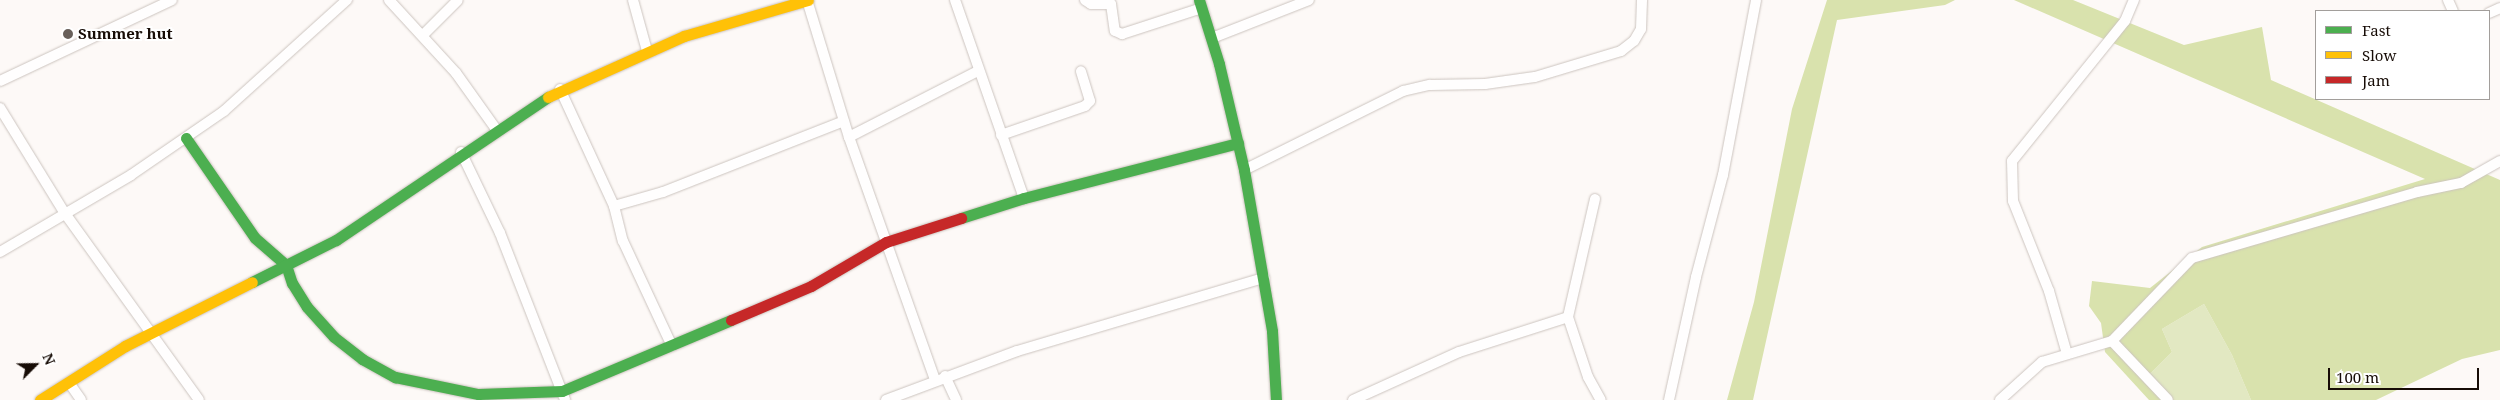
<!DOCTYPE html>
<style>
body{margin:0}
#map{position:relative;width:2500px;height:400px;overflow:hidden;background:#fdf9f7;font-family:"Noto Serif",serif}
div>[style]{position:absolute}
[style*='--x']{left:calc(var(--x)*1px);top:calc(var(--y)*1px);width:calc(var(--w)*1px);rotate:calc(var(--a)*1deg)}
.green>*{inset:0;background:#e2e8c2}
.forest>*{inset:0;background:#d9e2ad}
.roads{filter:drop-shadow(0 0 1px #ccc4bf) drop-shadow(0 0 1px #ccc4bf)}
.street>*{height:10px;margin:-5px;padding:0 5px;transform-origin:5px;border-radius:5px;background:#fffefe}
.fast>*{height:11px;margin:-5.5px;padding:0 5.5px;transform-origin:5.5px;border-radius:5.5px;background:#4caf50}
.slow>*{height:11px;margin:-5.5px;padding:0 5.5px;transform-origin:5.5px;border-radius:5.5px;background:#ffc107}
.jam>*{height:11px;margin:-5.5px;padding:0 5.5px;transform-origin:5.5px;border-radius:5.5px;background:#c62828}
.dots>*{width:14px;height:14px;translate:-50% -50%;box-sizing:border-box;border:2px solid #fff;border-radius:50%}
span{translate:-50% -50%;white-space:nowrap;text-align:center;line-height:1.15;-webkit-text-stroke:4px #fff;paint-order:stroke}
.poi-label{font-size:15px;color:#170c06;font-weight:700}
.left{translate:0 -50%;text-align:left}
.legend{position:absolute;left:2315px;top:10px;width:175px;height:90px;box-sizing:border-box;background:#fff;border:1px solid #a29e9b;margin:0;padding:6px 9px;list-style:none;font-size:15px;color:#170c06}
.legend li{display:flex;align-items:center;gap:10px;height:25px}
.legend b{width:25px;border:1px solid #a29e9b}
.north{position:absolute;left:10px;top:340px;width:50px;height:50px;-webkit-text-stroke:4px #fff;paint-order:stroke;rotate:67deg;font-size:14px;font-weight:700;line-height:20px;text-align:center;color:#170c06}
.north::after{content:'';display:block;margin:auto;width:18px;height:22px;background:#170c06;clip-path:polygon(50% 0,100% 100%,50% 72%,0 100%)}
.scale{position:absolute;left:2328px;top:368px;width:151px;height:22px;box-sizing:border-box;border:2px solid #170c06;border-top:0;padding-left:6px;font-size:15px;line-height:18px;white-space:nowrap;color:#170c06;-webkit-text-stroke:4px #fff;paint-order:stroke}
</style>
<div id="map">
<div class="green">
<i style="clip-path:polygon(2204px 304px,2232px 355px,2251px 400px,2171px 400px,2149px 375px,2172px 352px,2162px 329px)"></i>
</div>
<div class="forest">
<i style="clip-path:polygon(1827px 0,1955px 0,1945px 5px,1837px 20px,1753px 400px,1727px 400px,1754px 302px,1792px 109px)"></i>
<i style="clip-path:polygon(2014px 0,2073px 0,2184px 45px,2262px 27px,2271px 80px,2500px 180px,2500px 350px,2462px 359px,2376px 400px,2251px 400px,2232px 355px,2204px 304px,2162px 329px,2172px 352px,2149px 375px,2171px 400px,2149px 400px,2105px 352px,2101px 323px,2089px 306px,2092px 281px,2150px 288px,2202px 247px,2425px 179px)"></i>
</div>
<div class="roads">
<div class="street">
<i style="--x:389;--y:0;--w:99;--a:47.5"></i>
<i style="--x:456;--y:73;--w:69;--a:54.5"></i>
<i style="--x:633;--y:0;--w:53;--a:74.6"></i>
<i style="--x:807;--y:0;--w:143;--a:73"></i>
<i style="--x:849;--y:137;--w:258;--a:70.5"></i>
<i style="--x:955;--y:0;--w:210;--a:70.8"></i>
<i style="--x:1085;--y:0;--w:7;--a:34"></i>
<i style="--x:1091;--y:4;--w:20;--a:0"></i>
<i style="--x:1111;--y:4;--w:27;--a:82"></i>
<i style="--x:1115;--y:31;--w:8;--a:23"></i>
<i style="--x:1122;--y:34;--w:84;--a:-18"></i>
<i style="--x:2448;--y:0;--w:12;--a:66"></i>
<i style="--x:2489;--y:13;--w:12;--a:-24"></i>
<i style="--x:423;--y:35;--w:49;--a:-45"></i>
<i style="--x:1212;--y:38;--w:104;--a:-21.4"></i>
<i style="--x:0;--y:81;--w:190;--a:-25.2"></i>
<i style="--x:560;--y:89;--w:129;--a:65.2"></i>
<i style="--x:614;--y:206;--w:36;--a:76"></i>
<i style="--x:623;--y:241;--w:116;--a:65"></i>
<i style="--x:0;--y:108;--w:122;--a:58.4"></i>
<i style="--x:64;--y:212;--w:231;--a:54.3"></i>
<i style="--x:1001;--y:135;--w:89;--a:-19"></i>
<i style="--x:1085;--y:106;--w:7;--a:-45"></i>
<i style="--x:1090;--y:101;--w:31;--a:-107"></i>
<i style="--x:849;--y:137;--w:145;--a:-27.1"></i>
<i style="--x:461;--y:152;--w:90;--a:64.3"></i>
<i style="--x:500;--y:233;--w:179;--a:68.7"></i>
<i style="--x:1244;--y:170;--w:178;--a:-26.4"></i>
<i style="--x:1403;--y:91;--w:28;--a:-13"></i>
<i style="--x:1430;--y:85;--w:55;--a:-1"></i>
<i style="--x:1485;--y:84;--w:50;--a:-8"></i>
<i style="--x:1535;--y:77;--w:90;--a:-16.8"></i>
<i style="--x:1621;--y:51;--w:16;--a:-38"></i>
<i style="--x:1634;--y:41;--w:14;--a:-60"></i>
<i style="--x:1641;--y:29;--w:29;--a:-88"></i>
<i style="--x:1595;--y:199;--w:121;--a:102.9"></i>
<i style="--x:1568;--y:317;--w:63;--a:71.6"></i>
<i style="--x:1588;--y:377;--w:26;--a:61"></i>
<i style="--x:614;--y:206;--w:51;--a:-15.9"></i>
<i style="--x:663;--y:192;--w:194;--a:-21.4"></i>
<i style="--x:0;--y:252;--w:152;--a:-30.4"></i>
<i style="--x:131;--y:175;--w:113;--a:-34.5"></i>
<i style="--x:224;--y:111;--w:166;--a:-42.1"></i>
<i style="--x:2112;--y:341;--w:81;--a:46.5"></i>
<i style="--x:2067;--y:354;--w:66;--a:-105.9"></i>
<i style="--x:2049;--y:291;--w:97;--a:-111.8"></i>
<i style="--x:2013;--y:201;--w:40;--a:-91.4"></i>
<i style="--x:2012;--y:161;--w:180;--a:-51.1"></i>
<i style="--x:2125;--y:21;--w:23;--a:-67"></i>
<i style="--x:945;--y:376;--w:26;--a:65"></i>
<i style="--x:70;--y:384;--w:19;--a:55"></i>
<i style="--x:886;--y:400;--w:140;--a:-20.5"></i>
<i style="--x:1017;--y:351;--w:258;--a:-16.5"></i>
<i style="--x:1353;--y:400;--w:116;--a:-24.4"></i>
<i style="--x:1459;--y:352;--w:114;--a:-17.8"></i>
<i style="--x:1669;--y:400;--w:126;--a:-77.6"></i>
<i style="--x:1696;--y:277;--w:106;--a:-75.2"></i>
<i style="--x:1723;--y:175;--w:178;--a:-79.3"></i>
<i style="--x:2000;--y:400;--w:57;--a:-42.1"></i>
<i style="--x:2042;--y:362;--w:73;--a:-16.7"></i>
<i style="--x:2112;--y:341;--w:115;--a:-46.1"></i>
<i style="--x:2192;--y:258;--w:234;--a:-16.3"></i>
<i style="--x:2417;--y:192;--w:45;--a:-11.6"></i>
<i style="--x:2461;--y:183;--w:45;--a:-29.4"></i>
</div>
<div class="fast">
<i style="--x:1199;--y:0;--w:67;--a:72.6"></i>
<i style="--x:1219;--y:64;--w:109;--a:76.7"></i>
<i style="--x:1244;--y:170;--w:163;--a:80.1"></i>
<i style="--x:1272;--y:331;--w:69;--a:86.7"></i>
<i style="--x:186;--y:138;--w:121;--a:55.4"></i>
<i style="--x:255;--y:238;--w:41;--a:41.1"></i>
<i style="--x:286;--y:265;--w:19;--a:72"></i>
<i style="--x:292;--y:283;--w:28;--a:58"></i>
<i style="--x:307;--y:307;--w:40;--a:48"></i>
<i style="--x:334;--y:337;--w:36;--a:38"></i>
<i style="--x:362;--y:359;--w:38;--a:29"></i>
<i style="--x:395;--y:377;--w:85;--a:11.6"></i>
<i style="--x:478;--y:394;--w:84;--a:-2"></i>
<i style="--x:562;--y:391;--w:183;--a:-22.8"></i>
<i style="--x:961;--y:218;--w:66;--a:-17.6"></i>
<i style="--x:1024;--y:198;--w:221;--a:-14.4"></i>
<i style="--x:252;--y:282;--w:94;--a:-26.6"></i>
<i style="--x:336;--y:240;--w:256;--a:-34"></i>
</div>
<div class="slow">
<i style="--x:548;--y:97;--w:149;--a:-24.2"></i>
<i style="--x:684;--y:36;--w:129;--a:-16.2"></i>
<i style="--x:40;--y:400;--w:101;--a:-32.4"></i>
<i style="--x:125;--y:346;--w:142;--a:-26.7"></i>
</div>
<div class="jam">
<i style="--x:731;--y:320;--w:87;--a:-23"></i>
<i style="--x:811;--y:286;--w:87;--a:-30.4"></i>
<i style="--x:886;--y:242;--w:79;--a:-17.7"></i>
</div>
</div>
<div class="dots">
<i style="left:68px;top:34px;background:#685f5a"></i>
</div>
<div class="poi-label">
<span class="left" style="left:78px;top:34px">Summer hut</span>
</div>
<ul class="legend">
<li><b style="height:6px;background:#4caf50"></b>Fast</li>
<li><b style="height:6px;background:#ffc107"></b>Slow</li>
<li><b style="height:6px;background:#c62828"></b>Jam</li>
</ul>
<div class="north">N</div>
<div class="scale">100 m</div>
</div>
